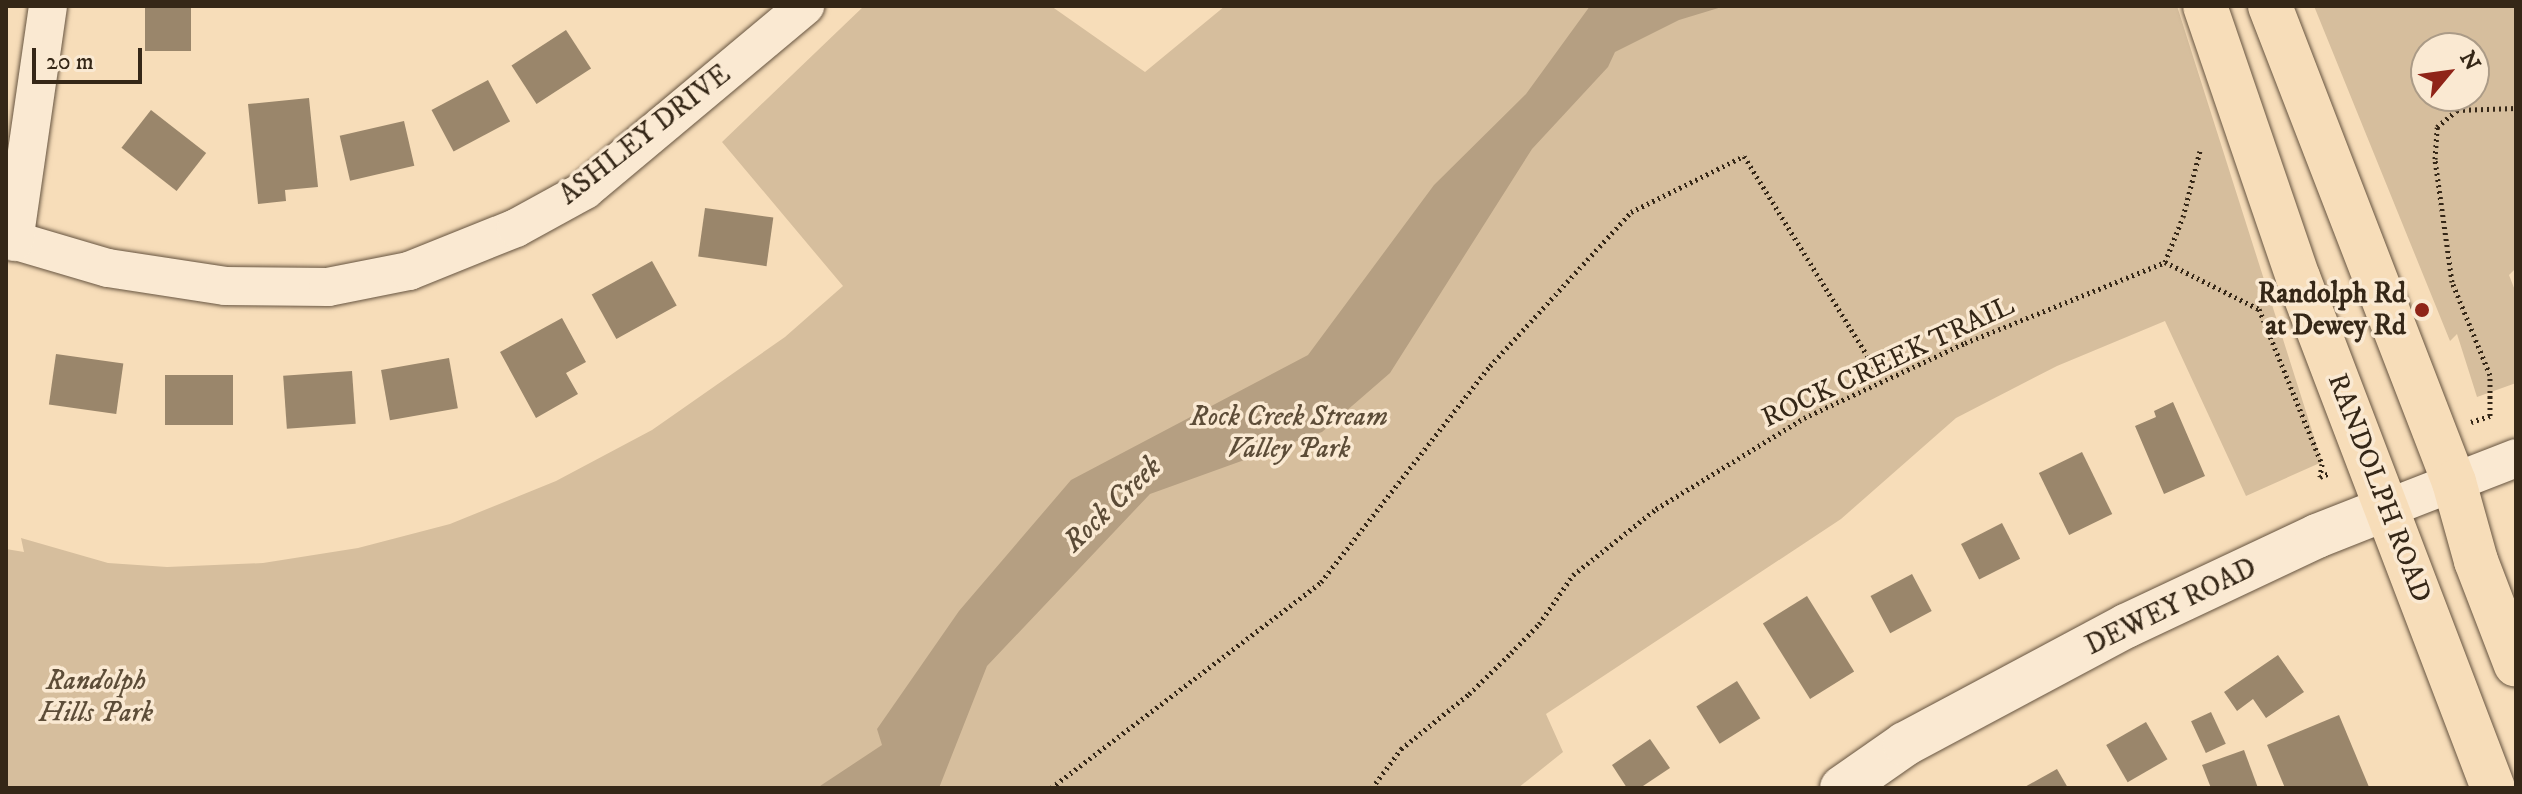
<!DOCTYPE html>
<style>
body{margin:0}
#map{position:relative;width:2522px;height:794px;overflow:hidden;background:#f7ddb9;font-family:"IM FELL DW Pica",serif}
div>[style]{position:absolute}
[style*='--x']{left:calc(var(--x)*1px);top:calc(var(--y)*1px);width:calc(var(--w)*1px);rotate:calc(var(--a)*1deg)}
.green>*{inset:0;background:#d6be9d}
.water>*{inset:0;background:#b59f82}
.building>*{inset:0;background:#9a866b;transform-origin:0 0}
.path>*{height:5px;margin-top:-2.5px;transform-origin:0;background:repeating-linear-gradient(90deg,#352717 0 2px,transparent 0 6px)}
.roads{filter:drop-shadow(0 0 2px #665440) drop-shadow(0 0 2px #665440)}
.street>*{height:38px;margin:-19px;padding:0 19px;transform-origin:19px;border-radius:19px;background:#fae9d2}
.secondary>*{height:44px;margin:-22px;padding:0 22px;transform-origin:22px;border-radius:22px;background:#fae9d2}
.primary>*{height:44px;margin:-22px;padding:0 22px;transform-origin:22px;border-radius:22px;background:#f7ddb9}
.dots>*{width:22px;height:22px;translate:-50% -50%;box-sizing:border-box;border:4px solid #fae9d2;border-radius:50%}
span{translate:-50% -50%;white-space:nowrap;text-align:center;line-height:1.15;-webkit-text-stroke:7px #fae9d2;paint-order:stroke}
.street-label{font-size:28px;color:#352717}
.poi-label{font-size:28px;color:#352717;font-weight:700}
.right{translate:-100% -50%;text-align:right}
.park-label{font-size:28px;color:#5d4d38;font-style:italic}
.water-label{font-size:30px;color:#5b4b37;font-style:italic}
.frame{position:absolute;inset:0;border:8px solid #352717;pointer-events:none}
.north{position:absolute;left:2410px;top:32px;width:80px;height:80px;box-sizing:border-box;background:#fae9d2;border:2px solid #ab9b87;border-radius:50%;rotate:61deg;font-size:22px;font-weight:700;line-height:32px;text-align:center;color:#352717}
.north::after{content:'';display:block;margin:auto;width:28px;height:36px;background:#8f2418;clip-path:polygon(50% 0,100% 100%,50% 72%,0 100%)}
.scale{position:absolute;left:32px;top:48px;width:110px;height:36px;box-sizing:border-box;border:4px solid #352717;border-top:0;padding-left:10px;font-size:24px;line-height:28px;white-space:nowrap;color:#352717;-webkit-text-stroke:6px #fae9d2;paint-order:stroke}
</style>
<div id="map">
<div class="green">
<i style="clip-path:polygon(864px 6px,1051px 6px,1145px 72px,1225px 6px,2177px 6px,2322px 462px,2246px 496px,2165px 321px,2057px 366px,1956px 418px,1841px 519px,1546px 714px,1563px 752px,1518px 788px,6px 788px,6px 549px,24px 552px,21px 538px,108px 563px,167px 567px,263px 563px,358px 548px,450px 524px,556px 481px,652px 430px,785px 337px,843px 286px,722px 142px)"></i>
<i style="clip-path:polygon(evenodd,2314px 6px,2516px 6px,2516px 268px,2509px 275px,2516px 293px,2516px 383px,2477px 397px,2457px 334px,2450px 341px,2314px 6px,2474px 48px,2474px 96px,2426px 96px,2426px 48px,2474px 48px)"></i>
</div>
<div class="water">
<i style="clip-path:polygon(1590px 6px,1725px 6px,1679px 20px,1615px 52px,1608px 67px,1532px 149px,1390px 373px,1322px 432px,1150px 494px,987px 666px,939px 788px,817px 788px,882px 745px,877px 729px,959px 611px,1071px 480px,1308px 355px,1434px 185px,1526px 94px)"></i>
</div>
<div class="building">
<i style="left:145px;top:6px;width:46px;height:45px"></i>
<i style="left:566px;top:30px;width:46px;height:65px;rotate:57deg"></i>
<i style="left:488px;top:80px;width:47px;height:64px;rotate:62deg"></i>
<i style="clip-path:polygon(309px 98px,318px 187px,285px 190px,286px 201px,258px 204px,248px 104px)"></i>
<i style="left:151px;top:110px;width:70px;height:48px;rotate:38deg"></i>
<i style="left:404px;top:121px;width:46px;height:66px;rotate:77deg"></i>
<i style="left:705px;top:208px;width:69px;height:49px;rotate:8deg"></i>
<i style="left:652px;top:261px;width:51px;height:69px;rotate:61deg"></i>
<i style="clip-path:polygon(562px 318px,586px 362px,566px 373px,578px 394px,536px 418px,500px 352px)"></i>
<i style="left:56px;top:354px;width:68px;height:51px;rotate:8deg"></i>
<i style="left:449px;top:358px;width:51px;height:69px;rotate:80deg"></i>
<i style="left:352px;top:371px;width:53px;height:69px;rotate:86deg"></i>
<i style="left:165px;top:375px;width:68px;height:50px"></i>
<i style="clip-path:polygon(2173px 402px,2205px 476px,2164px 494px,2135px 426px,2156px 417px,2154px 411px)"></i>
<i style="left:2082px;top:452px;width:69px;height:48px;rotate:64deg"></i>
<i style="left:2002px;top:523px;width:40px;height:46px;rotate:63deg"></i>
<i style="left:1912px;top:574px;width:42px;height:47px;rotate:62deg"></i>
<i style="left:1807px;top:596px;width:89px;height:52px;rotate:58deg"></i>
<i style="clip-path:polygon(2278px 655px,2304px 692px,2266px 718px,2253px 699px,2237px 711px,2224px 692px)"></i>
<i style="left:1737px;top:681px;width:44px;height:48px;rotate:58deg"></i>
<i style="left:2211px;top:712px;width:35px;height:22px;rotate:65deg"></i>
<i style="clip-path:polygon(2339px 715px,2369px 787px,2285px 788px,2267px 745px)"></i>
<i style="left:2146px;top:722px;width:43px;height:46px;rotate:60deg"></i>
<i style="clip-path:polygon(1650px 739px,1670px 768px,1640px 788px,1627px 788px,1612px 765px)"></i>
<i style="clip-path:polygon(2244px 750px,2258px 788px,2211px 788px,2202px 765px)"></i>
<i style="clip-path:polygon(2057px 769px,2068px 788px,2023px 788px)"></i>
</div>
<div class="path">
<i style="--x:2165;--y:262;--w:48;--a:-68.2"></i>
<i style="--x:2183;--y:217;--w:68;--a:-75.6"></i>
<i style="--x:2471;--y:422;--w:20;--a:-18"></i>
<i style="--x:2490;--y:416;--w:41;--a:-90"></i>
<i style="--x:2490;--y:375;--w:100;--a:-112.2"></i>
<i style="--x:2452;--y:282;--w:124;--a:-97.9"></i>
<i style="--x:2435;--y:159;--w:32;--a:-86"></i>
<i style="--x:2437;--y:127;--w:26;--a:-40"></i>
<i style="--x:2457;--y:110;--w:59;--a:-1.9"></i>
<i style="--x:1051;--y:788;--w:340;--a:-37.3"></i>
<i style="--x:1321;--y:582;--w:274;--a:-52"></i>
<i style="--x:1490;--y:366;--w:209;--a:-47.5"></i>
<i style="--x:1631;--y:212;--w:126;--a:-26.4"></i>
<i style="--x:1744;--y:156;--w:264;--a:58.3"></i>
<i style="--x:1372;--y:788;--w:49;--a:-53.4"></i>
<i style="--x:1401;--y:749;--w:87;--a:-39"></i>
<i style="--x:1469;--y:694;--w:59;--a:-44.3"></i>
<i style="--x:1511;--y:653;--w:40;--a:-46"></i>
<i style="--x:1539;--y:624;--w:60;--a:-55.2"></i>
<i style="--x:1573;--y:575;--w:106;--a:-38.5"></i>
<i style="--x:1656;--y:509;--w:174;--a:-31.6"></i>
<i style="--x:1804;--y:418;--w:178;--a:-25"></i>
<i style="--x:1965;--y:343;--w:216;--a:-22"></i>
<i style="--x:2165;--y:262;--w:105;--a:26.6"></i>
<i style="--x:2259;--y:309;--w:167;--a:67.9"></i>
<i style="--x:2322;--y:464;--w:13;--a:99"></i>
<i style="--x:2320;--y:477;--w:11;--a:-22"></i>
</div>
<div class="roads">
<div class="street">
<i style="--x:6;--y:238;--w:106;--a:16.4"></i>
<i style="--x:108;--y:268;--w:118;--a:8.7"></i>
<i style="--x:225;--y:286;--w:103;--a:0.6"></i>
<i style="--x:328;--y:287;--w:83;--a:-11.2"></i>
<i style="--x:409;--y:271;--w:115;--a:-21.9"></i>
<i style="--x:516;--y:228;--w:79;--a:-28.8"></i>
<i style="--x:585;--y:190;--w:287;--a:-39.9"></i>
<i style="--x:14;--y:242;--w:238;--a:-81.8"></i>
<i style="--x:2388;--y:508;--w:137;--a:-21.3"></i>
</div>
<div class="secondary">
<i style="--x:1842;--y:788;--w:77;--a:-34.9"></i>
<i style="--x:1905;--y:744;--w:251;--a:-28.1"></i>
<i style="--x:2126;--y:626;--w:211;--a:-25.2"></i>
<i style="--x:2317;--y:536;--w:76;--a:-21.5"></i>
</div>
<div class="primary">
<i style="--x:2205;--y:6;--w:287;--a:71.1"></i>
<i style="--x:2298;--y:277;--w:547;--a:69.11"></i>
<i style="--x:2270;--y:6;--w:510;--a:68.87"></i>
<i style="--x:2454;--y:482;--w:82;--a:74.4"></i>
<i style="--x:2476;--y:561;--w:111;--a:69"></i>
</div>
</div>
<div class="dots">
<i style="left:2422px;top:310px;background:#8f2418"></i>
</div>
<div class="street-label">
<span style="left:645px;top:135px;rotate:-38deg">ASHLEY DRIVE</span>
<span style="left:1888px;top:362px;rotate:-25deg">ROCK CREEK TRAIL</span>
<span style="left:2379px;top:488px;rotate:69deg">RANDOLPH ROAD</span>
<span style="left:2171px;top:607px;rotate:-26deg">DEWEY ROAD</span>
</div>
<div class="poi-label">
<span class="right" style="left:2406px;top:310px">Randolph Rd<br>at Dewey Rd</span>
</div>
<div class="park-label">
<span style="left:1289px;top:433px">Rock Creek Stream<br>Valley Park</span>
<span style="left:96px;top:697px">Randolph<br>Hills Park</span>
</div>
<div class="water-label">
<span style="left:1113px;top:505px;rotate:-44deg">Rock Creek</span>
</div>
<div class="frame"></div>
<div class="north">N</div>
<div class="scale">20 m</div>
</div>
